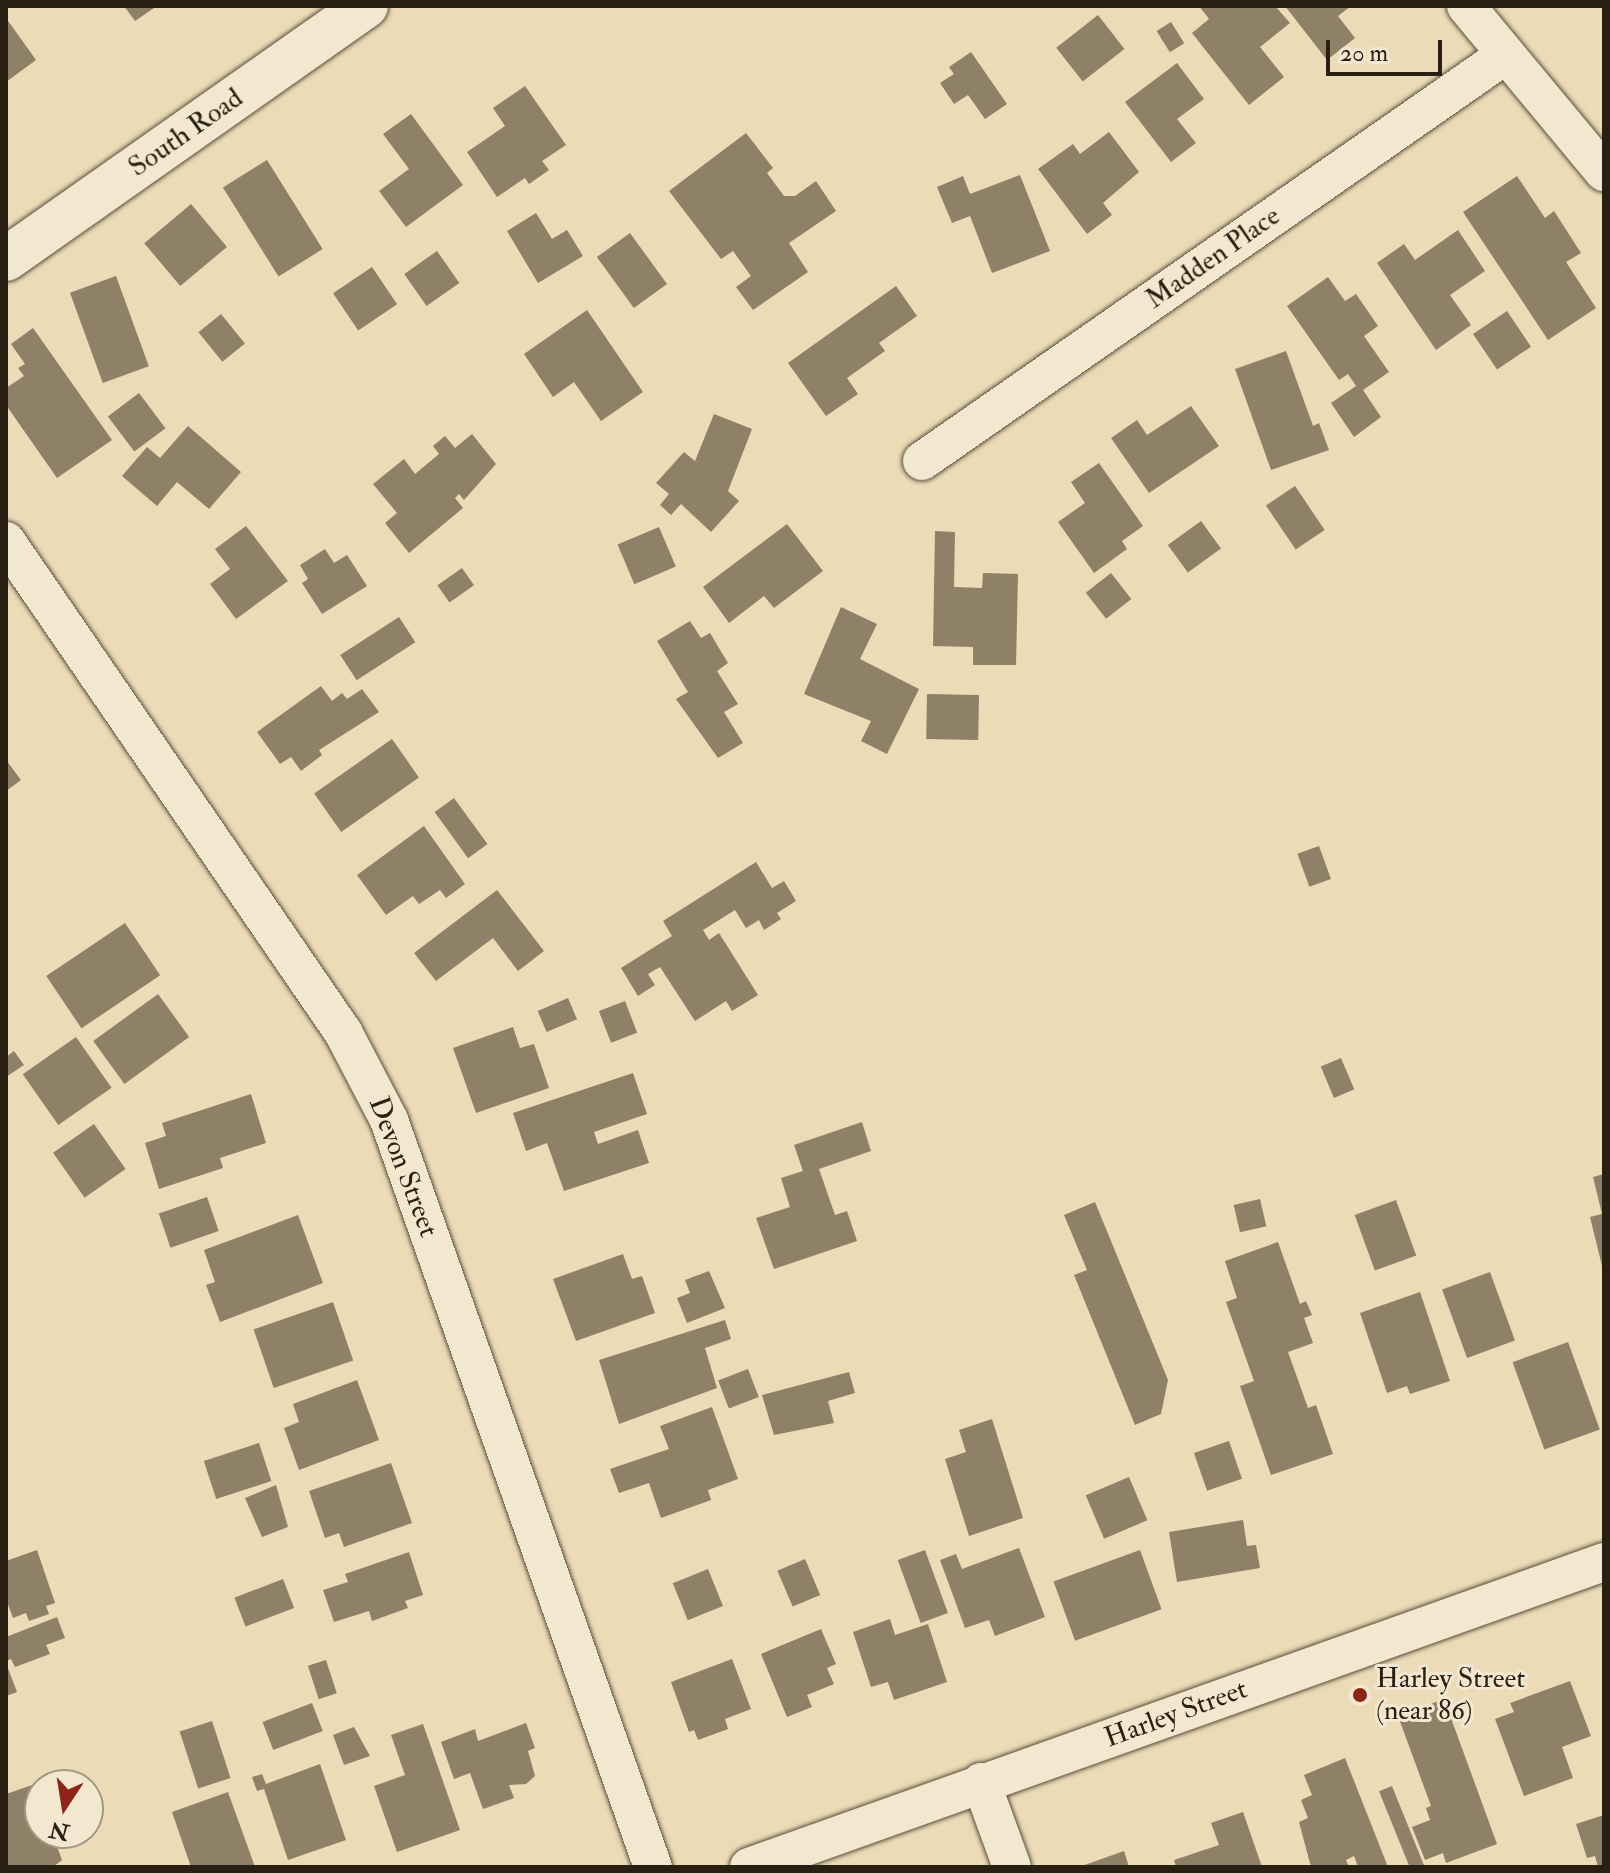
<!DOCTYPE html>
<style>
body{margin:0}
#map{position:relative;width:1610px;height:1873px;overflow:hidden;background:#ebdbb7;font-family:"IM FELL Double Pica",serif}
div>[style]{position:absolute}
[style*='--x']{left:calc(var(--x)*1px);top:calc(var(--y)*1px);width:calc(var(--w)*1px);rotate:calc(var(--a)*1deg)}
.building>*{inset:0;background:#8e8168;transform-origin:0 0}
.roads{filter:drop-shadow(0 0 2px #5a4e3b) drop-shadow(0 0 2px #5a4e3b)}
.street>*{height:38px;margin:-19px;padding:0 19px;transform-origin:19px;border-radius:19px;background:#f2e8d0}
.secondary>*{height:44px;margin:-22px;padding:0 22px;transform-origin:22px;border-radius:22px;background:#f2e8d0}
.dots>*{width:22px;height:22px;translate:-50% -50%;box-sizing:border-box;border:4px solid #f2e8d0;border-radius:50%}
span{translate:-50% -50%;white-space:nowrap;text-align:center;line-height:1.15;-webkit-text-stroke:6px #f2e8d0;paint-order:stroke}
.street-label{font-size:28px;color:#291f12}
.poi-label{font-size:28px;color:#291f12}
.left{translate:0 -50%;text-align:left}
.frame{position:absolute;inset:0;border:8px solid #291f12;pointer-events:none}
.north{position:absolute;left:24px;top:1769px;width:80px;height:80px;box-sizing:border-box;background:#f2e8d0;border:2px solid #a29884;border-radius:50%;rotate:192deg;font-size:22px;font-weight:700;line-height:32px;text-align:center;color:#291f12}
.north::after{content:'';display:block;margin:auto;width:28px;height:36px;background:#8f2418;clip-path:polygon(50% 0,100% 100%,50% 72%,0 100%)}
.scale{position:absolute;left:1326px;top:40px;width:116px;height:36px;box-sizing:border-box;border:4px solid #291f12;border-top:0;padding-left:10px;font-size:24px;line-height:28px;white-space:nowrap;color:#291f12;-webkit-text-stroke:6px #f2e8d0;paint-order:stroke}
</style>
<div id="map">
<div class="building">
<i style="clip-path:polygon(124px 6px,157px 6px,135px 21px)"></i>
<i style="clip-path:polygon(1199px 6px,1275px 6px,1290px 23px,1260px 47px,1284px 77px,1249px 105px,1192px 33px,1209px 19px)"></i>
<i style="clip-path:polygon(1285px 6px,1351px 6px,1338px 16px,1355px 38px,1327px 60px)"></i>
<i style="left:1098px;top:15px;width:43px;height:53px;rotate:52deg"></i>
<i style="clip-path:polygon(6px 18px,36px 60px,6px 82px)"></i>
<i style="left:1171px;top:22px;width:25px;height:17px;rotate:58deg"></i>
<i style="clip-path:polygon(971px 52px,1007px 104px,985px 119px,968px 95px,954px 104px,940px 83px,954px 74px,949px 67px)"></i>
<i style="clip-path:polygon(1177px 63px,1204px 99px,1177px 119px,1196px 143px,1171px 162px,1125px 102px)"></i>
<i style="clip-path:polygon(525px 86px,566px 145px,542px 161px,549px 170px,529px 184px,525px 178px,497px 197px,467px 152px,505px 126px,493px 108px)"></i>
<i style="clip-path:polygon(411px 114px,463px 185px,406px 227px,379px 191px,409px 169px,383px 134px)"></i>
<i style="clip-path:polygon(1109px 132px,1139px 172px,1103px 203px,1112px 215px,1087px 234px,1038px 169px,1073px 144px,1080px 154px)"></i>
<i style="clip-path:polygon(746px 133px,773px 168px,767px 173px,784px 196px,795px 196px,816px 181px,836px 211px,789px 243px,808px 272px,753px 310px,736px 287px,751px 276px,733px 251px,721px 259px,669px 191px)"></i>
<i style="left:267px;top:160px;width:105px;height:52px;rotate:58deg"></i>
<i style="clip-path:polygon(1020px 175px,1050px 251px,992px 273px,970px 216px,952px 223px,937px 187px,963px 176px,970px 194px)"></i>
<i style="clip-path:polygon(1517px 176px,1545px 218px,1554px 211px,1581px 253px,1566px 262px,1596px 308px,1548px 340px,1463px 212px)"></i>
<i style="left:191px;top:204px;width:56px;height:61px;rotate:50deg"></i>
<i style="clip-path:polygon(536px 213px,552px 239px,567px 230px,583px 256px,538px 283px,507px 231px)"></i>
<i style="clip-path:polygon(1458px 230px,1485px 271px,1450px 295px,1471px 325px,1436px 350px,1377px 263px,1404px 244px,1415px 260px)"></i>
<i style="left:630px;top:233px;width:63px;height:41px;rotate:54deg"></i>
<i style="left:437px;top:251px;width:39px;height:40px;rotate:55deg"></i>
<i style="left:372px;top:267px;width:45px;height:47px;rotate:56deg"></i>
<i style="left:116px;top:276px;width:96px;height:49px;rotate:70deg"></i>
<i style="clip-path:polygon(1328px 277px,1345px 301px,1356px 294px,1378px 326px,1364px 336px,1389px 372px,1363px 390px,1381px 417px,1354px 437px,1331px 403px,1356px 386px,1348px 374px,1339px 380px,1287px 306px)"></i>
<i style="clip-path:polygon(896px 286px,917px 316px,879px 343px,885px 351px,847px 378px,858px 394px,826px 416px,788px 363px)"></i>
<i style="clip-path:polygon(587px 310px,643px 392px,601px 421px,574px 382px,553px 397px,524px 354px)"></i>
<i style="left:1507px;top:311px;width:43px;height:41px;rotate:56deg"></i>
<i style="left:221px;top:314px;width:38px;height:29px;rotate:51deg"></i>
<i style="clip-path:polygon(33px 328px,112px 440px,57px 478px,6px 405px,6px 388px,24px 376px,18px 368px,25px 364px,11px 344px)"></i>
<i style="clip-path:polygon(1286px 351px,1313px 426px,1319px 423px,1329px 450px,1271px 470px,1235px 369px)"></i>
<i style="left:139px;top:393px;width:44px;height:39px;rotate:53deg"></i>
<i style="clip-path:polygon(1191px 406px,1219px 446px,1149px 493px,1111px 438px,1137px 420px,1147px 435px)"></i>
<i style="clip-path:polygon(714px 414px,752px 429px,728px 491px,739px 501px,711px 532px,681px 504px,671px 515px,660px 505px,669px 494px,656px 483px,684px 452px,695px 461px)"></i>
<i style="clip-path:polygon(188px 426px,241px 472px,209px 509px,177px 482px,157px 506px,122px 476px,147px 447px,160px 458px)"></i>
<i style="clip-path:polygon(472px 434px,496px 464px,464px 500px,459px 494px,455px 498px,463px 508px,409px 553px,385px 523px,397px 513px,373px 484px,404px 459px,415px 474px,439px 454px,433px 446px,445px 436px,455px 448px)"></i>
<i style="clip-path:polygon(1099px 463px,1143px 526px,1122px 541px,1127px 549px,1094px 573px,1058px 522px,1085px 503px,1071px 482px)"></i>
<i style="left:1295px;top:486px;width:53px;height:35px;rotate:56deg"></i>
<i style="left:1201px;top:521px;width:34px;height:41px;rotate:54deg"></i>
<i style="clip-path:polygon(787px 524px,823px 571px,774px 608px,764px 596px,729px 623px,703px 587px)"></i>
<i style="clip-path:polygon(246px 526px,288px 581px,236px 619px,210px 584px,230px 569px,215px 549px)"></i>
<i style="left:659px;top:527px;width:43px;height:45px;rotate:67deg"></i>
<i style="clip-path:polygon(935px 531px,955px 532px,954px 587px,982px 588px,983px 573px,1018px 574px,1016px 665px,973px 665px,973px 647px,933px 646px)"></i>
<i style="clip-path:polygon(325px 549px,334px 563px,347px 555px,367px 586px,322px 614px,302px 583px,308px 579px,300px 565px)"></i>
<i style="left:462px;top:568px;width:21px;height:30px;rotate:55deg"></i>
<i style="left:1111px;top:573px;width:33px;height:32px;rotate:52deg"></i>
<i style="clip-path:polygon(841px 607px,877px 624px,860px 659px,919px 689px,887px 754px,861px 741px,871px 721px,804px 694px)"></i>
<i style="left:399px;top:617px;width:30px;height:70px;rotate:57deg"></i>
<i style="clip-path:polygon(690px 621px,701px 638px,710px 633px,728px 663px,717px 671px,738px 704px,724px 712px,743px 743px,718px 758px,676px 699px,688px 692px,657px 641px)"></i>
<i style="clip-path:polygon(321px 686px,332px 701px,342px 693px,347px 699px,362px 689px,379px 712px,319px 750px,322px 755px,301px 771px,291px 757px,280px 764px,257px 732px)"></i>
<i style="left:927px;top:694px;width:52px;height:45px;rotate:1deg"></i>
<i style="left:392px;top:739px;width:47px;height:95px;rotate:55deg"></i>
<i style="clip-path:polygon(6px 760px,21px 780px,6px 791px)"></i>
<i style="left:454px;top:798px;width:57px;height:24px;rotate:54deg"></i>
<i style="clip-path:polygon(424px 826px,465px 884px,446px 898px,440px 890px,419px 904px,413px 896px,386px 915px,357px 875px)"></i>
<i style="left:1319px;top:846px;width:35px;height:23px;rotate:70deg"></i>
<i style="clip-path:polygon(756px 862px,772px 888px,784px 881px,796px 901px,777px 913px,781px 919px,764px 930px,759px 920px,746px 928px,735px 910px,703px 930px,709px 940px,719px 933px,758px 995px,732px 1011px,726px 1001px,695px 1021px,660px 967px,648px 974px,655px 985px,638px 996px,621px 968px,672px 936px,663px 921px)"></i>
<i style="clip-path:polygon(497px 890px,544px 951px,518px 971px,493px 938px,436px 981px,414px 953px)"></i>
<i style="left:125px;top:923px;width:63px;height:95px;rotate:56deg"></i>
<i style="left:158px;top:994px;width:53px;height:80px;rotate:54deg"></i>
<i style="left:568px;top:998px;width:23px;height:33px;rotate:67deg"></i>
<i style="left:625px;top:1001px;width:34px;height:28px;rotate:69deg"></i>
<i style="clip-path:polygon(513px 1027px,520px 1048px,534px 1044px,549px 1088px,476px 1113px,453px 1048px)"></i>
<i style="left:76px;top:1037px;width:62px;height:65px;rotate:55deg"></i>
<i style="clip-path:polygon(14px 1051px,24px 1065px,6px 1077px,6px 1057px)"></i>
<i style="left:1341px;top:1058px;width:34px;height:22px;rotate:67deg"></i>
<i style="clip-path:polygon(633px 1073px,647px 1114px,594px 1132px,598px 1144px,638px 1130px,649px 1163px,564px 1191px,547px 1143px,526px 1151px,513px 1113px)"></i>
<i style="clip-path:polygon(251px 1094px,266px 1143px,220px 1158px,223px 1168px,159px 1189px,145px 1143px,166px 1136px,162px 1123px)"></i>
<i style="clip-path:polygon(862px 1122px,871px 1151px,819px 1169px,835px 1215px,847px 1211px,857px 1241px,774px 1269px,756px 1218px,790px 1207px,781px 1178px,803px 1171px,794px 1145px)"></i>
<i style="left:94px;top:1124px;width:55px;height:50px;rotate:55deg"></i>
<i style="clip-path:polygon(1604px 1174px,1604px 1270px,1603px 1270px,1590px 1217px,1602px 1214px,1593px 1177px)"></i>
<i style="left:207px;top:1197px;width:36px;height:51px;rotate:71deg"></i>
<i style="left:1260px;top:1199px;width:28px;height:27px;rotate:77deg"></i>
<i style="left:1396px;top:1200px;width:59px;height:44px;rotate:70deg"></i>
<i style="clip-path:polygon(1095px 1202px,1168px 1380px,1161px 1414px,1135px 1425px,1074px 1275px,1087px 1270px,1064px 1215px)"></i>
<i style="clip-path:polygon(298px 1215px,323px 1283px,220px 1322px,206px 1285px,215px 1282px,204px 1250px)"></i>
<i style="clip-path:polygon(1278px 1242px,1300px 1304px,1306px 1301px,1312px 1315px,1304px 1318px,1313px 1343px,1288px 1352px,1308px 1408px,1316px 1405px,1333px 1454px,1271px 1475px,1240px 1386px,1254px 1381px,1226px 1302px,1237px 1298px,1225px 1261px)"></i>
<i style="clip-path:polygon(623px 1254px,632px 1279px,642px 1276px,655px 1313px,576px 1341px,553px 1279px)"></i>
<i style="clip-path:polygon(709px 1271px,725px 1308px,687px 1323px,677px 1298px,690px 1293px,685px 1280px)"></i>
<i style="left:1490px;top:1272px;width:73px;height:51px;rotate:70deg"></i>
<i style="clip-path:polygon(1420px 1292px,1450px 1381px,1410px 1394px,1407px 1386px,1387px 1393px,1360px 1313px)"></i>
<i style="left:333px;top:1302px;width:62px;height:84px;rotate:71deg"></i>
<i style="clip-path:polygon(725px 1320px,731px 1339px,705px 1348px,717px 1388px,619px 1424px,599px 1360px)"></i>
<i style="left:1568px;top:1342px;width:93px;height:59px;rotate:70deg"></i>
<i style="left:748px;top:1369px;width:30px;height:32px;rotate:69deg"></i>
<i style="clip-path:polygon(849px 1372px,855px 1393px,828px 1401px,834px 1423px,774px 1435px,762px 1395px)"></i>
<i style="clip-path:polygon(357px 1380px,379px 1440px,299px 1470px,284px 1428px,299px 1422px,293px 1404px)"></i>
<i style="clip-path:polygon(712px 1407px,738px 1479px,708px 1490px,711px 1500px,661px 1518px,649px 1483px,619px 1493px,610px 1469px,669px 1449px,660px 1426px)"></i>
<i style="clip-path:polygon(992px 1419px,1023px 1518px,969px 1536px,945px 1459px,966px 1452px,959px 1430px)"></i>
<i style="left:1229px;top:1441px;width:40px;height:37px;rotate:71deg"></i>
<i style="left:259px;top:1443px;width:40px;height:58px;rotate:72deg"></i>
<i style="clip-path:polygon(391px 1463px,412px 1523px,344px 1547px,339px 1533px,325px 1538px,309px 1491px)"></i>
<i style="left:1129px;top:1477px;width:47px;height:47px;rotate:67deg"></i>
<i style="clip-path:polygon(276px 1485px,288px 1527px,262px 1537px,245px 1498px)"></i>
<i style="clip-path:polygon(1243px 1520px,1247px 1546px,1256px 1545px,1260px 1568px,1177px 1582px,1169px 1532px)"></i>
<i style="clip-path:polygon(1019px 1548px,1045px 1617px,995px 1636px,989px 1620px,965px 1628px,940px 1560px,956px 1554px,962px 1569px)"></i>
<i style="clip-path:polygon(37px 1550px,55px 1603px,46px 1606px,49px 1614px,29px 1621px,26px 1613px,13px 1618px,6px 1599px,6px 1561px)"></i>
<i style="left:925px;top:1550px;width:67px;height:29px;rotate:70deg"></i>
<i style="left:1140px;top:1550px;width:63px;height:92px;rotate:70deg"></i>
<i style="clip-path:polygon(409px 1552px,423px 1595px,405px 1601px,408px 1608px,372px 1621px,369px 1611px,334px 1622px,323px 1590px,348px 1582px,345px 1574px)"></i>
<i style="left:805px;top:1559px;width:39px;height:30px;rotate:67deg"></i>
<i style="left:708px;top:1569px;width:40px;height:38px;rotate:68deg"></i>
<i style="left:283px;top:1579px;width:31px;height:52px;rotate:69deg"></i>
<i style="clip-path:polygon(57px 1617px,65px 1638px,46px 1645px,50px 1654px,15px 1667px,11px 1659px,6px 1661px,6px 1637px)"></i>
<i style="clip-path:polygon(890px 1619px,895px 1635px,928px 1624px,947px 1682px,894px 1700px,888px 1682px,871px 1687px,853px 1632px)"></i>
<i style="clip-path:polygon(821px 1629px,836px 1664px,827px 1668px,834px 1684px,807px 1695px,812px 1707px,787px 1717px,761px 1654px)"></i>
<i style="clip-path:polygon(732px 1659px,751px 1709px,725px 1719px,728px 1729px,698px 1740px,694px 1730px,689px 1732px,671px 1682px)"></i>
<i style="left:326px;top:1660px;width:35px;height:19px;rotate:72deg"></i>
<i style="clip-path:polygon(6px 1663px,17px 1692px,6px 1696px)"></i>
<i style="clip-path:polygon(1570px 1681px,1591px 1736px,1562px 1747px,1573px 1778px,1524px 1796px,1495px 1719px,1514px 1712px,1510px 1703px)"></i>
<i style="clip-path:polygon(1444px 1699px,1497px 1844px,1446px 1863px,1443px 1853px,1425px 1860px,1412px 1827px,1430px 1820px,1426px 1808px,1431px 1806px,1398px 1716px)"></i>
<i style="left:312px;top:1703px;width:30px;height:53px;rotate:69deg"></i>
<i style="left:212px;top:1721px;width:60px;height:34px;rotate:72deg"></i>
<i style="clip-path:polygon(526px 1723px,535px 1748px,528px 1751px,535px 1776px,526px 1784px,509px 1785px,514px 1798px,483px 1809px,470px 1773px,454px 1779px,441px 1742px,475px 1729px,478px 1741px)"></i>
<i style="clip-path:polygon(423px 1724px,460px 1830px,397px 1852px,374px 1786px,405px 1775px,391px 1735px)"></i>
<i style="clip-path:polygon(354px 1727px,370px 1756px,344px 1765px,333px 1735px)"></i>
<i style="clip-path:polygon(1345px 1758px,1388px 1867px,1358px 1867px,1354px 1856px,1346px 1860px,1349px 1867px,1311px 1867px,1299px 1822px,1308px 1818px,1301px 1800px,1312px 1795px,1304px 1775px)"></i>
<i style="clip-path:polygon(320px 1764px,346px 1840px,288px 1860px,264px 1789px,257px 1791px,252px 1777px,262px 1774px,266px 1784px)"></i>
<i style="clip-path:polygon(38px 1783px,40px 1814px,34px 1816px,41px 1835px,52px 1833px,62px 1860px,53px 1867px,6px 1867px,6px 1794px)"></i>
<i style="left:1392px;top:1786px;width:87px;height:14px;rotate:68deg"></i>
<i style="clip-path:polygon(228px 1792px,255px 1867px,191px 1867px,172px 1812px)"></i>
<i style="clip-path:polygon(1243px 1812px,1262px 1867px,1176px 1867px,1174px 1860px,1219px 1845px,1211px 1823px)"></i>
<i style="clip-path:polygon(1604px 1815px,1604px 1867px,1598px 1867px,1595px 1856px,1587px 1858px,1576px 1824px)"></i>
<i style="clip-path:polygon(1124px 1851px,1129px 1867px,1079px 1867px)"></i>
</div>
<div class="roads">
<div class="street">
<i style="--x:1466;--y:6;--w:216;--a:50.3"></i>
<i style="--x:922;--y:461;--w:709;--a:-34.83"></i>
<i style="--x:6;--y:541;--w:596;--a:55.54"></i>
<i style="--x:343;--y:1032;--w:99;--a:62.4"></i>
<i style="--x:389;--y:1120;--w:792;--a:70.54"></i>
<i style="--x:981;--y:1782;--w:90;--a:70"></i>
<i style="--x:749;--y:1867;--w:908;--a:-19.63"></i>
</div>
<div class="secondary">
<i style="--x:6;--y:259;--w:440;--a:-35.1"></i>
</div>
</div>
<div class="dots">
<i style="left:1360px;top:1695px;background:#8f2418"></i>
</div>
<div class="street-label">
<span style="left:186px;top:133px;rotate:-35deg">South Road</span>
<span style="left:1213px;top:258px;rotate:-35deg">Madden Place</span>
<span style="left:403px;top:1167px;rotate:69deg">Devon Street</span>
<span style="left:1176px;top:1714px;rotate:-20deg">Harley Street</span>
</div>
<div class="poi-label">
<span class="left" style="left:1376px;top:1695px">Harley Street<br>(near 86)</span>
</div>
<div class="frame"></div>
<div class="north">N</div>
<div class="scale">20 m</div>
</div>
